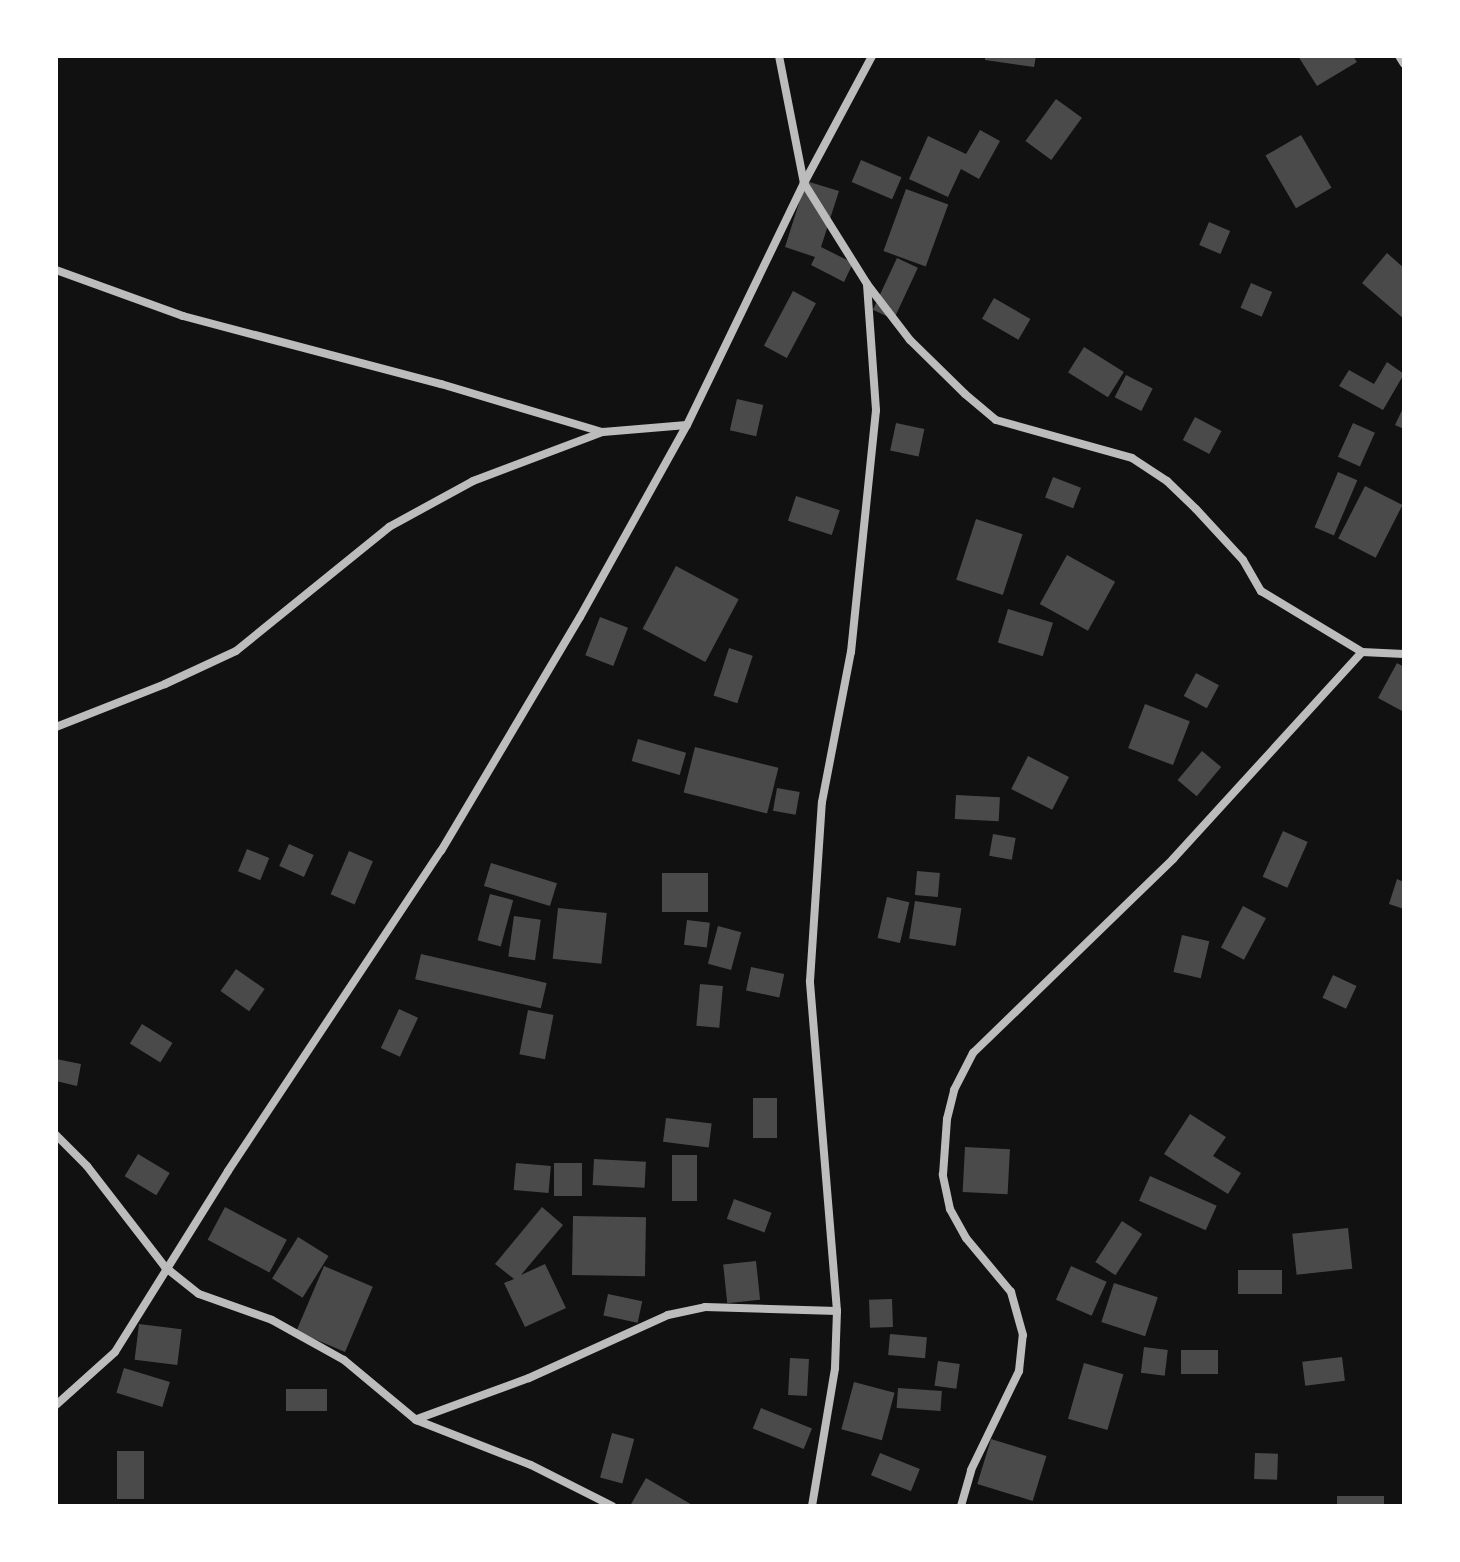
<!DOCTYPE html>
<style>
body{margin:0}
#map{position:relative;width:1460px;height:1562px;overflow:hidden;background:#111;font-family:"Archivo Narrow",sans-serif}
div>[style]{position:absolute}
[style*='--x']{left:calc(var(--x)*1px);top:calc(var(--y)*1px);width:calc(var(--w)*1px);rotate:calc(var(--a)*1deg)}
.building>*{inset:0;background:#4a4a4a;transform-origin:0 0}
.minor>*{height:8px;margin:-4px;padding:0 4px;transform-origin:4px;border-radius:4px;background:#bcbcbc}
span{translate:-50% -50%;white-space:nowrap;text-align:center;line-height:1.15;-webkit-text-stroke:8px #fff;paint-order:stroke}
.frame{position:absolute;inset:0;border:58px solid #fff;pointer-events:none}
</style>
<div id="map">
<div class="building">
<i style="clip-path:polygon(985px 56px,1036px 56px,1034px 67px,985px 60px)"></i>
<i style="clip-path:polygon(1298px 56px,1353px 56px,1357px 62px,1317px 86px)"></i>
<i style="left:1056px;top:99px;width:32px;height:52px;rotate:36deg"></i>
<i style="clip-path:polygon(980px 130px,1000px 141px,979px 179px,961px 169px,948px 197px,909px 179px,928px 136px,966px 154px)"></i>
<i style="left:1301px;top:135px;width:61px;height:41px;rotate:60deg"></i>
<i style="left:861px;top:160px;width:44px;height:24px;rotate:23deg"></i>
<i style="clip-path:polygon(806px 181px,839px 191px,821px 247px,853px 263px,844px 282px,811px 265px,815px 257px,785px 247px)"></i>
<i style="left:906px;top:189px;width:45px;height:66px;rotate:20deg"></i>
<i style="left:1209px;top:222px;width:23px;height:25px;rotate:23deg"></i>
<i style="clip-path:polygon(1387px 253px,1404px 268px,1404px 319px,1362px 283px)"></i>
<i style="left:897px;top:258px;width:23px;height:57px;rotate:25deg"></i>
<i style="left:1251px;top:283px;width:23px;height:27px;rotate:23deg"></i>
<i style="left:793px;top:291px;width:26px;height:62px;rotate:28deg"></i>
<i style="left:994px;top:298px;width:42px;height:24px;rotate:30deg"></i>
<i style="left:1084px;top:347px;width:47px;height:30px;rotate:32deg"></i>
<i style="clip-path:polygon(1387px 362px,1404px 374px,1383px 410px,1339px 386px,1349px 370px,1374px 384px)"></i>
<i style="left:1126px;top:375px;width:30px;height:25px;rotate:27deg"></i>
<i style="left:737px;top:399px;width:27px;height:32px;rotate:13deg"></i>
<i style="clip-path:polygon(1404px 406px,1404px 429px,1395px 425px)"></i>
<i style="left:1195px;top:417px;width:30px;height:26px;rotate:28deg"></i>
<i style="left:896px;top:423px;width:29px;height:28px;rotate:12deg"></i>
<i style="left:1353px;top:423px;width:24px;height:37px;rotate:24deg"></i>
<i style="left:1338px;top:472px;width:21px;height:60px;rotate:23deg"></i>
<i style="left:1053px;top:477px;width:30px;height:22px;rotate:21deg"></i>
<i style="left:1365px;top:486px;width:42px;height:59px;rotate:27deg"></i>
<i style="left:796px;top:496px;width:46px;height:26px;rotate:18deg"></i>
<i style="left:976px;top:519px;width:49px;height:64px;rotate:18deg"></i>
<i style="left:1067px;top:555px;width:55px;height:56px;rotate:29deg"></i>
<i style="left:676px;top:566px;width:71px;height:71px;rotate:28deg"></i>
<i style="left:1008px;top:609px;width:47px;height:35px;rotate:17deg"></i>
<i style="left:600px;top:617px;width:30px;height:41px;rotate:21deg"></i>
<i style="left:729px;top:648px;width:25px;height:50px;rotate:18deg"></i>
<i style="clip-path:polygon(1397px 663px,1404px 667px,1404px 712px,1378px 698px)"></i>
<i style="left:1196px;top:673px;width:26px;height:26px;rotate:28deg"></i>
<i style="left:1145px;top:704px;width:48px;height:47px;rotate:21deg"></i>
<i style="left:638px;top:739px;width:50px;height:23px;rotate:16deg"></i>
<i style="left:695px;top:747px;width:86px;height:47px;rotate:14deg"></i>
<i style="left:1202px;top:751px;width:25px;height:38px;rotate:40deg"></i>
<i style="left:1028px;top:756px;width:46px;height:37px;rotate:27deg"></i>
<i style="left:777px;top:788px;width:23px;height:23px;rotate:10deg"></i>
<i style="left:956px;top:795px;width:44px;height:24px;rotate:3deg"></i>
<i style="left:1283px;top:831px;width:27px;height:50px;rotate:24deg"></i>
<i style="left:993px;top:834px;width:23px;height:22px;rotate:10deg"></i>
<i style="left:289px;top:844px;width:27px;height:24px;rotate:24deg"></i>
<i style="left:247px;top:849px;width:24px;height:24px;rotate:22deg"></i>
<i style="left:349px;top:851px;width:26px;height:47px;rotate:23deg"></i>
<i style="left:491px;top:863px;width:69px;height:24px;rotate:17deg"></i>
<i style="left:917px;top:871px;width:23px;height:24px;rotate:5deg"></i>
<i style="left:662px;top:873px;width:46px;height:39px"></i>
<i style="clip-path:polygon(1397px 879px,1404px 882px,1404px 909px,1389px 904px)"></i>
<i style="left:490px;top:894px;width:24px;height:48px;rotate:15deg"></i>
<i style="left:887px;top:897px;width:23px;height:42px;rotate:13deg"></i>
<i style="left:915px;top:901px;width:47px;height:38px;rotate:9deg"></i>
<i style="left:1243px;top:906px;width:26px;height:47px;rotate:28deg"></i>
<i style="left:558px;top:908px;width:49px;height:51px;rotate:6deg"></i>
<i style="left:514px;top:916px;width:27px;height:41px;rotate:8deg"></i>
<i style="left:687px;top:920px;width:23px;height:25px;rotate:7deg"></i>
<i style="left:718px;top:926px;width:24px;height:39px;rotate:15deg"></i>
<i style="left:1182px;top:935px;width:28px;height:38px;rotate:13deg"></i>
<i style="left:421px;top:954px;width:129px;height:26px;rotate:13deg"></i>
<i style="left:751px;top:967px;width:34px;height:24px;rotate:12deg"></i>
<i style="left:236px;top:969px;width:35px;height:27px;rotate:35deg"></i>
<i style="left:1333px;top:975px;width:26px;height:25px;rotate:25deg"></i>
<i style="left:700px;top:984px;width:23px;height:42px;rotate:5deg"></i>
<i style="left:399px;top:1009px;width:21px;height:43px;rotate:25deg"></i>
<i style="left:528px;top:1010px;width:26px;height:45px;rotate:11deg"></i>
<i style="left:142px;top:1024px;width:36px;height:23px;rotate:32deg"></i>
<i style="clip-path:polygon(56px 1059px,81px 1064px,77px 1086px,56px 1081px)"></i>
<i style="left:753px;top:1098px;width:24px;height:40px"></i>
<i style="clip-path:polygon(1190px 1114px,1226px 1137px,1213px 1156px,1241px 1173px,1228px 1194px,1164px 1154px)"></i>
<i style="left:666px;top:1118px;width:46px;height:24px;rotate:7deg"></i>
<i style="left:965px;top:1147px;width:45px;height:45px;rotate:3deg"></i>
<i style="left:138px;top:1154px;width:37px;height:26px;rotate:31deg"></i>
<i style="left:697px;top:1155px;width:46px;height:25px;rotate:90deg"></i>
<i style="left:594px;top:1159px;width:52px;height:26px;rotate:3deg"></i>
<i style="left:516px;top:1163px;width:35px;height:27px;rotate:5deg"></i>
<i style="left:554px;top:1163px;width:28px;height:33px"></i>
<i style="left:1150px;top:1176px;width:73px;height:27px;rotate:24deg"></i>
<i style="left:734px;top:1199px;width:40px;height:21px;rotate:20deg"></i>
<i style="left:225px;top:1207px;width:70px;height:37px;rotate:28deg"></i>
<i style="clip-path:polygon(542px 1207px,563px 1225px,521px 1275px,545px 1264px,566px 1308px,525px 1327px,504px 1283px,514px 1279px,495px 1264px)"></i>
<i style="left:573px;top:1216px;width:73px;height:59px;rotate:1deg"></i>
<i style="left:1122px;top:1221px;width:24px;height:49px;rotate:33deg"></i>
<i style="left:1348px;top:1228px;width:41px;height:56px;rotate:84deg"></i>
<i style="left:298px;top:1237px;width:36px;height:49px;rotate:32deg"></i>
<i style="left:756px;top:1261px;width:39px;height:33px;rotate:84deg"></i>
<i style="left:324px;top:1266px;width:53px;height:71px;rotate:23deg"></i>
<i style="left:1071px;top:1266px;width:39px;height:37px;rotate:24deg"></i>
<i style="left:1238px;top:1270px;width:44px;height:24px"></i>
<i style="left:1114px;top:1283px;width:46px;height:41px;rotate:18deg"></i>
<i style="left:608px;top:1294px;width:35px;height:22px;rotate:12deg"></i>
<i style="left:892px;top:1299px;width:28px;height:23px;rotate:88deg"></i>
<i style="left:139px;top:1324px;width:43px;height:36px;rotate:7deg"></i>
<i style="left:890px;top:1334px;width:37px;height:21px;rotate:5deg"></i>
<i style="left:1144px;top:1347px;width:24px;height:26px;rotate:7deg"></i>
<i style="left:1181px;top:1350px;width:37px;height:24px"></i>
<i style="left:1342px;top:1357px;width:24px;height:40px;rotate:83deg"></i>
<i style="left:790px;top:1358px;width:19px;height:37px;rotate:3deg"></i>
<i style="left:938px;top:1361px;width:22px;height:25px;rotate:8deg"></i>
<i style="left:1084px;top:1363px;width:41px;height:58px;rotate:16deg"></i>
<i style="left:124px;top:1368px;width:48px;height:26px;rotate:17deg"></i>
<i style="left:854px;top:1382px;width:42px;height:49px;rotate:15deg"></i>
<i style="left:898px;top:1388px;width:44px;height:20px;rotate:4deg"></i>
<i style="left:327px;top:1389px;width:22px;height:41px;rotate:90deg"></i>
<i style="left:761px;top:1408px;width:55px;height:22px;rotate:22deg"></i>
<i style="left:612px;top:1433px;width:23px;height:46px;rotate:15deg"></i>
<i style="left:991px;top:1439px;width:58px;height:47px;rotate:17deg"></i>
<i style="left:117px;top:1451px;width:27px;height:48px"></i>
<i style="left:880px;top:1453px;width:43px;height:24px;rotate:22deg"></i>
<i style="left:1255px;top:1453px;width:23px;height:26px;rotate:2deg"></i>
<i style="clip-path:polygon(646px 1478px,694px 1506px,630px 1506px)"></i>
<i style="left:1337px;top:1496px;width:47px;height:10px"></i>
</div>
<div class="minor">
<i style="--x:779;--y:56;--w:129;--a:78.9"></i>
<i style="--x:804;--y:183;--w:119;--a:58"></i>
<i style="--x:867;--y:284;--w:71;--a:52.5"></i>
<i style="--x:910;--y:340;--w:77;--a:44.5"></i>
<i style="--x:965;--y:394;--w:40;--a:40"></i>
<i style="--x:996;--y:420;--w:141;--a:15.6"></i>
<i style="--x:1132;--y:458;--w:42;--a:33.3"></i>
<i style="--x:1167;--y:481;--w:40;--a:44"></i>
<i style="--x:1196;--y:509;--w:69;--a:47.3"></i>
<i style="--x:1243;--y:560;--w:36;--a:60"></i>
<i style="--x:1261;--y:591;--w:118;--a:31.1"></i>
<i style="--x:1362;--y:652;--w:42;--a:2.7"></i>
<i style="--x:1399;--y:56;--w:9;--a:58"></i>
<i style="--x:56;--y:270;--w:135;--a:19.9"></i>
<i style="--x:183;--y:316;--w:267;--a:14.8"></i>
<i style="--x:441;--y:384;--w:168;--a:16.6"></i>
<i style="--x:56;--y:727;--w:117;--a:-21.5"></i>
<i style="--x:165;--y:684;--w:78;--a:-24.9"></i>
<i style="--x:236;--y:651;--w:197;--a:-39"></i>
<i style="--x:389;--y:527;--w:96;--a:-28.7"></i>
<i style="--x:473;--y:481;--w:139;--a:-20.7"></i>
<i style="--x:603;--y:432;--w:84;--a:-4.8"></i>
<i style="--x:56;--y:1135;--w:44;--a:45"></i>
<i style="--x:87;--y:1166;--w:128;--a:52.3"></i>
<i style="--x:165;--y:1267;--w:43;--a:38.5"></i>
<i style="--x:199;--y:1294;--w:77;--a:19.6"></i>
<i style="--x:272;--y:1320;--w:82;--a:29.1"></i>
<i style="--x:344;--y:1360;--w:94;--a:39.8"></i>
<i style="--x:416;--y:1420;--w:123;--a:21.4"></i>
<i style="--x:531;--y:1465;--w:91;--a:26.8"></i>
<i style="--x:56;--y:1405;--w:79;--a:-41.9"></i>
<i style="--x:115;--y:1352;--w:213;--a:-58"></i>
<i style="--x:228;--y:1171;--w:384;--a:-56.4"></i>
<i style="--x:441;--y:851;--w:272;--a:-59.3"></i>
<i style="--x:580;--y:617;--w:220;--a:-60.9"></i>
<i style="--x:687;--y:425;--w:269;--a:-64.2"></i>
<i style="--x:804;--y:183;--w:144;--a:-61.8"></i>
<i style="--x:417;--y:1419;--w:119;--a:-20.1"></i>
<i style="--x:529;--y:1378;--w:153;--a:-24.4"></i>
<i style="--x:668;--y:1315;--w:38;--a:-12"></i>
<i style="--x:705;--y:1307;--w:132;--a:1.7"></i>
<i style="--x:812;--y:1506;--w:140;--a:-80.5"></i>
<i style="--x:835;--y:1368;--w:57;--a:-88"></i>
<i style="--x:837;--y:1311;--w:331;--a:-94.7"></i>
<i style="--x:810;--y:981;--w:179;--a:-86.2"></i>
<i style="--x:822;--y:802;--w:153;--a:-79.1"></i>
<i style="--x:851;--y:652;--w:243;--a:-84.1"></i>
<i style="--x:876;--y:410;--w:126;--a:-94.1"></i>
<i style="--x:961;--y:1506;--w:37;--a:-74"></i>
<i style="--x:971;--y:1470;--w:110;--a:-64.1"></i>
<i style="--x:1019;--y:1371;--w:36;--a:-84"></i>
<i style="--x:1023;--y:1335;--w:45;--a:-105.6"></i>
<i style="--x:1011;--y:1292;--w:70;--a:-129.8"></i>
<i style="--x:966;--y:1238;--w:33;--a:-119"></i>
<i style="--x:950;--y:1209;--w:35;--a:-102"></i>
<i style="--x:943;--y:1175;--w:56;--a:-85.9"></i>
<i style="--x:947;--y:1119;--w:30;--a:-76"></i>
<i style="--x:954;--y:1090;--w:42;--a:-62.8"></i>
<i style="--x:973;--y:1053;--w:279;--a:-44.1"></i>
<i style="--x:1173;--y:859;--w:280;--a:-47.6"></i>
</div>
<div class="frame"></div>
</div>
